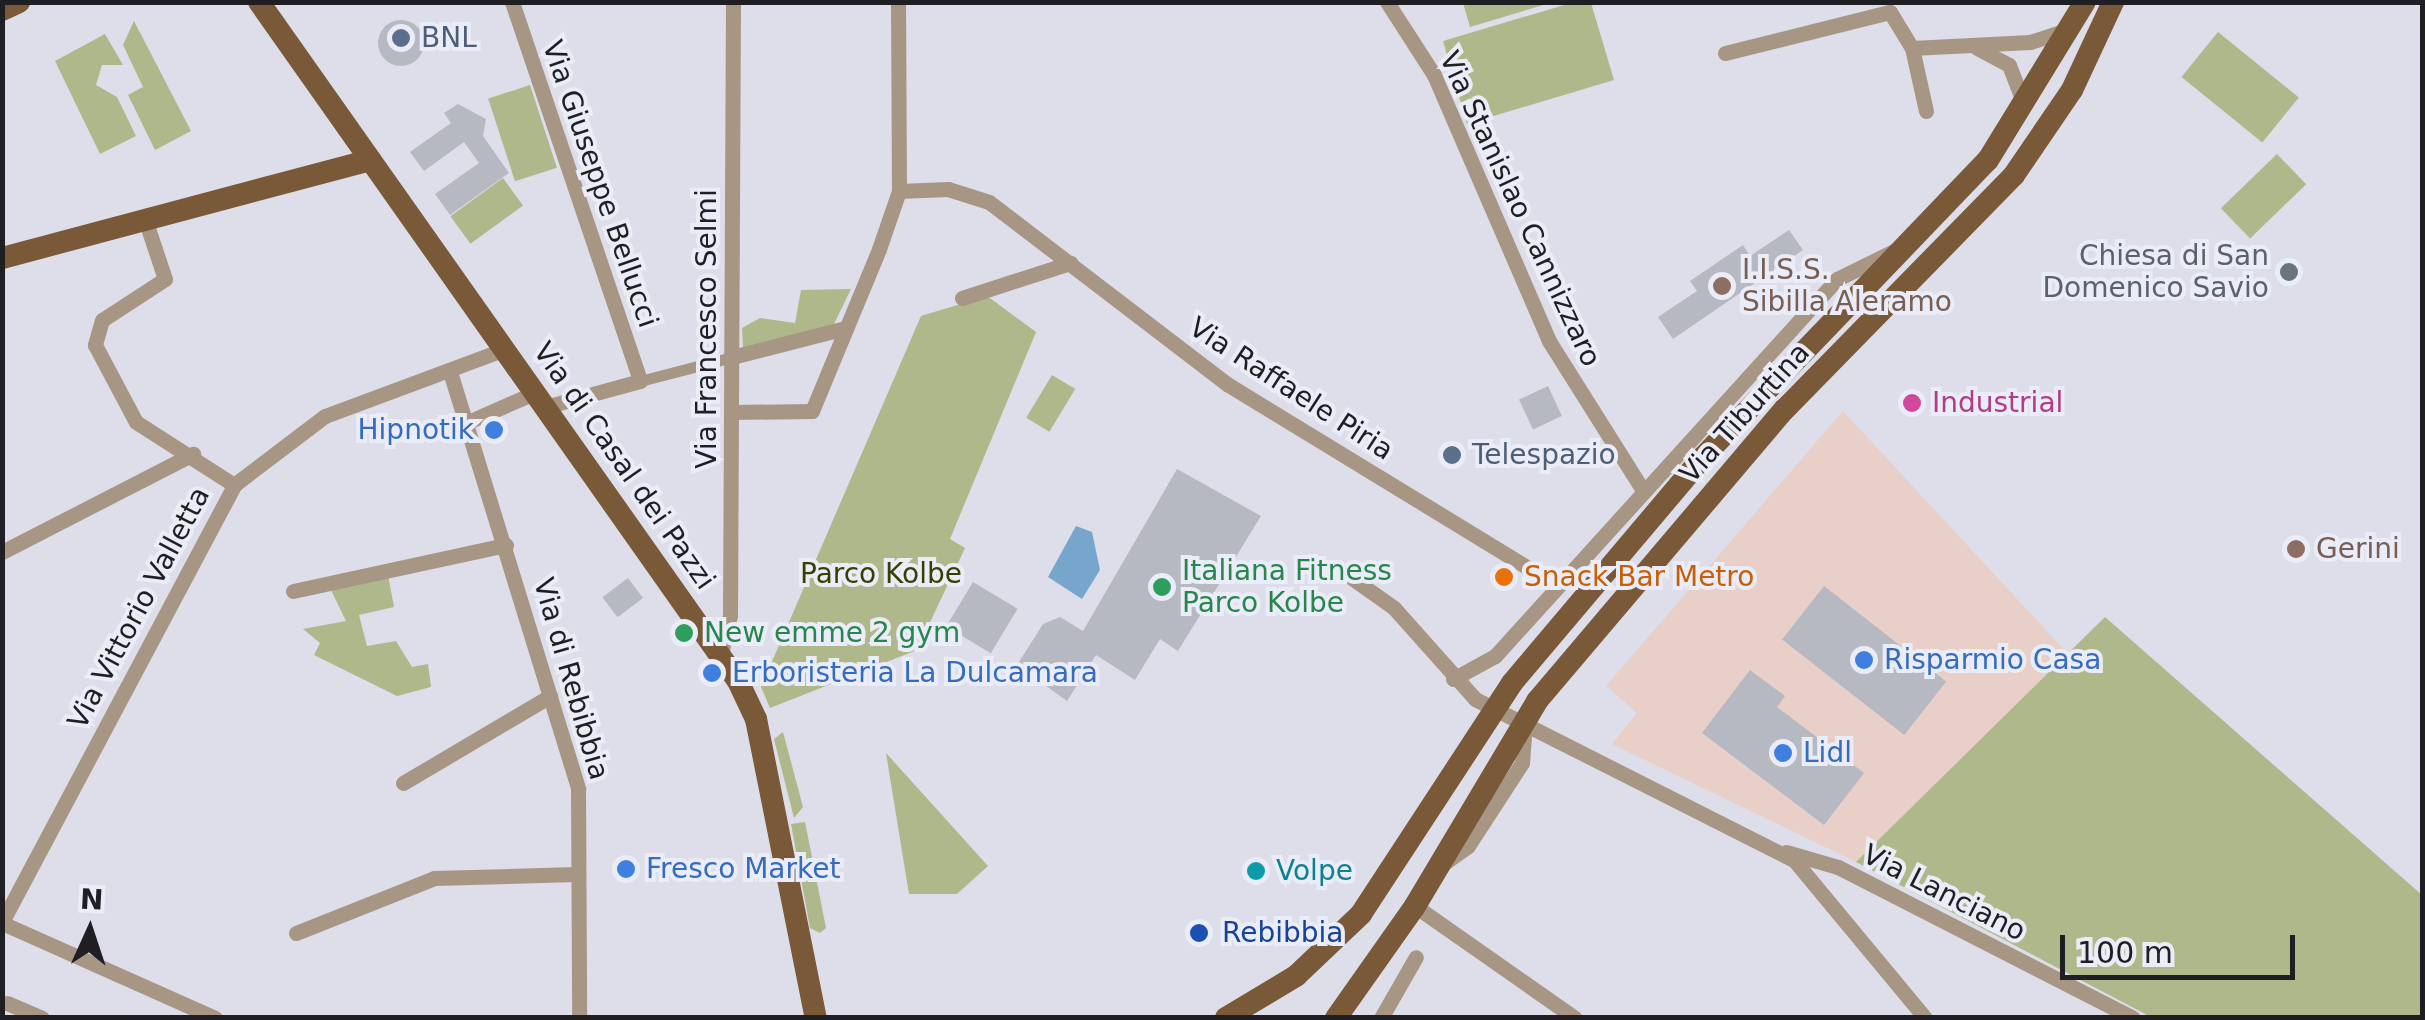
<!DOCTYPE html>
<style>
body{margin:0}
#map{position:relative;width:2425px;height:1020px;overflow:hidden;background:#dddee9;font-family:"DejaVu Sans",sans-serif}
div>[style]{position:absolute}
[style*='--x']{left:calc(var(--x)*1px);top:calc(var(--y)*1px);width:calc(var(--w)*1px);rotate:calc(var(--a)*1deg)}
.commercial>*{inset:0;background:#e8cfc8}
.green>*{inset:0;background:#aeb88a;transform-origin:0 0}
.water>*{inset:0;background:#77a5cb}
.building>*{inset:0;background:#b6b8c2;transform-origin:0 0}
.round{border-radius:50%}
.pedestrian>*{height:11px;margin:-5.5px;padding:0 5.5px;transform-origin:5.5px;border-radius:5.5px;background:#a89684}
.minor>*{height:15px;margin:-7.5px;padding:0 7.5px;transform-origin:7.5px;border-radius:7.5px;background:#a89684}
.primary>*{height:22px;margin:-11px;padding:0 11px;transform-origin:11px;border-radius:11px;background:#795938}
.dots>*{width:28px;height:28px;translate:-50% -50%;box-sizing:border-box;border:5px solid #eaecf7;border-radius:50%}
span{translate:-50% -50%;white-space:nowrap;text-align:center;line-height:1.15;-webkit-text-stroke:8px #eaecf7;paint-order:stroke}
.service-label{font-size:28px;color:#4e5e75}
.left{translate:0 -50%;text-align:left}
.street-label{font-size:28px;color:#1f1f23}
.worship-label{font-size:28px;color:#5b616d}
.right{translate:-100% -50%;text-align:right}
.education-label{font-size:28px;color:#785e54}
.hotel-label{font-size:28px;color:#b23c85}
.shop-label{font-size:28px;color:#366cbe}
.leisure-label{font-size:28px;color:#27864d}
.park-label{font-size:28px;color:#384000}
.food-label{font-size:28px;color:#c56008}
.culture-label{font-size:28px;color:#0d838f}
.transit-label{font-size:28px;color:#164399}
.frame{position:absolute;inset:0;border:5px solid #1f1f23;pointer-events:none}
.north{position:absolute;left:40px;top:880px;width:100px;height:100px;-webkit-text-stroke:8px #eaecf7;paint-order:stroke;rotate:3deg;font-size:28px;font-weight:700;line-height:40px;text-align:center;color:#1f1f23}
.north::after{content:'';display:block;margin:auto;width:35px;height:45px;background:#1f1f23;clip-path:polygon(50% 0,100% 100%,50% 72%,0 100%)}
.scale{position:absolute;left:2060px;top:935px;width:235px;height:45px;box-sizing:border-box;border:5px solid #1f1f23;border-top:0;padding-left:12px;font-size:30px;line-height:35px;white-space:nowrap;color:#1f1f23;-webkit-text-stroke:8px #eaecf7;paint-order:stroke}
</style>
<div id="map">
<div class="commercial">
<i style="clip-path:polygon(1843px 411px,2068px 654px,1856px 862px,1612px 744px,1637px 713px,1606px 686px)"></i>
</div>
<div class="green">
<i style="clip-path:polygon(1463px 3px,1463px 2px,1550px 3px,1470px 27px)"></i>
<i style="clip-path:polygon(1571px 3px,1591px 3px,1614px 80px,1467px 124px,1443px 41px)"></i>
<i style="clip-path:polygon(134px 21px,191px 131px,155px 150px,128px 95px,143px 87px,123px 45px)"></i>
<i style="left:2218px;top:32px;width:104px;height:58px;rotate:39deg"></i>
<i style="clip-path:polygon(105px 34px,123px 65px,102px 65px,96px 85px,117px 97px,136px 136px,100px 154px,55px 61px)"></i>
<i style="left:530px;top:85px;width:87px;height:44px;rotate:72deg"></i>
<i style="left:2277px;top:154px;width:42px;height:78px;rotate:46deg"></i>
<i style="left:503px;top:178px;width:34px;height:65px;rotate:54deg"></i>
<i style="clip-path:polygon(851px 289px,834px 324px,743px 349px,742px 328px,760px 318px,795px 323px,801px 290px)"></i>
<i style="clip-path:polygon(987px 296px,1036px 332px,950px 539px,965px 548px,917px 650px,770px 708px,761px 687px,921px 316px)"></i>
<i style="left:1052px;top:375px;width:27px;height:50px;rotate:31deg"></i>
<i style="clip-path:polygon(388px 575px,394px 607px,359px 615px,367px 646px,396px 641px,412px 667px,428px 664px,431px 687px,397px 696px,314px 655px,320px 643px,303px 629px,346px 621px,329px 586px)"></i>
<i style="clip-path:polygon(2105px 617px,2422px 895px,2422px 1017px,2151px 1017px,1856px 862px)"></i>
<i style="clip-path:polygon(783px 732px,803px 807px,794px 818px,774px 739px)"></i>
<i style="clip-path:polygon(886px 753px,988px 866px,957px 894px,909px 894px)"></i>
<i style="clip-path:polygon(805px 822px,826px 928px,820px 933px,810px 928px,791px 824px)"></i>
</div>
<div class="water">
<i style="clip-path:polygon(1076px 526px,1092px 532px,1100px 570px,1082px 599px,1048px 577px)"></i>
</div>
<div class="building">
<i class="round" style="left:378px;top:20px;width:46px;height:46px"></i>
<i style="clip-path:polygon(458px 104px,486px 119px,483px 136px,509px 173px,450px 215px,435px 194px,479px 163px,464px 142px,424px 171px,410px 152px,451px 123px,444px 113px)"></i>
<i style="clip-path:polygon(1789px 230px,1803px 250px,1673px 339px,1658px 317px,1697px 291px,1690px 281px,1743px 245px,1750px 256px)"></i>
<i style="left:1548px;top:386px;width:33px;height:32px;rotate:65deg"></i>
<i style="clip-path:polygon(1177px 469px,1261px 516px,1178px 651px,1160px 639px,1135px 680px,1096px 655px,1067px 701px,1017px 665px,1043px 624px,1060px 617px,1083px 631px)"></i>
<i style="left:628px;top:578px;width:25px;height:32px;rotate:53deg"></i>
<i style="left:973px;top:582px;width:52px;height:52px;rotate:31deg"></i>
<i style="left:1824px;top:586px;width:155px;height:68px;rotate:38deg"></i>
<i style="clip-path:polygon(1750px 670px,1785px 696px,1777px 707px,1864px 773px,1824px 825px,1702px 733px)"></i>
</div>
<div class="pedestrian">
<i style="--x:640;--y:381;--w:95;--a:-14.6"></i>
</div>
<div class="minor">
<i style="--x:512;--y:2;--w:400;--a:71.3"></i>
<i style="--x:640;--y:381;--w:98;--a:164.7"></i>
<i style="--x:1387;--y:2;--w:87;--a:57.2"></i>
<i style="--x:1434;--y:75;--w:290;--a:66.6"></i>
<i style="--x:1549;--y:341;--w:173;--a:57.8"></i>
<i style="--x:1977;--y:48;--w:36;--a:28"></i>
<i style="--x:2009;--y:65;--w:40;--a:69"></i>
<i style="--x:1725;--y:53;--w:170;--a:-14"></i>
<i style="--x:1890;--y:12;--w:42;--a:58.6"></i>
<i style="--x:1926;--y:111;--w:65;--a:-102.5"></i>
<i style="--x:1912;--y:48;--w:118;--a:-2.9"></i>
<i style="--x:2030;--y:42;--w:38;--a:-18"></i>
<i style="--x:899;--y:191;--w:49;--a:-2.3"></i>
<i style="--x:948;--y:189;--w:43;--a:17.6"></i>
<i style="--x:989;--y:202;--w:300;--a:37.4"></i>
<i style="--x:1227;--y:384;--w:384;--a:31.4"></i>
<i style="--x:146;--y:222;--w:60;--a:71.6"></i>
<i style="--x:165;--y:279;--w:75;--a:146.9"></i>
<i style="--x:102;--y:320;--w:26;--a:106"></i>
<i style="--x:95;--y:345;--w:87;--a:62"></i>
<i style="--x:136;--y:422;--w:117;--a:32.7"></i>
<i style="--x:962;--y:298;--w:114;--a:-18"></i>
<i style="--x:732;--y:357;--w:118;--a:-14.3"></i>
<i style="--x:451;--y:375;--w:433;--a:72.9"></i>
<i style="--x:578;--y:789;--w:229;--a:89.7"></i>
<i style="--x:732;--y:412;--w:80;--a:-0.7"></i>
<i style="--x:812;--y:411;--w:175;--a:-67.5"></i>
<i style="--x:879;--y:249;--w:61;--a:-71"></i>
<i style="--x:899;--y:191;--w:189;--a:-90.3"></i>
<i style="--x:468;--y:422;--w:72;--a:-23.7"></i>
<i style="--x:2;--y:552;--w:215;--a:-27.2"></i>
<i style="--x:1339;--y:569;--w:67;--a:35.3"></i>
<i style="--x:1394;--y:608;--w:122;--a:48.3"></i>
<i style="--x:1475;--y:699;--w:357;--a:26.8"></i>
<i style="--x:1794;--y:860;--w:205;--a:50.3"></i>
<i style="--x:293;--y:591;--w:218;--a:-12.2"></i>
<i style="--x:721;--y:654;--w:39;--a:-77"></i>
<i style="--x:730;--y:616;--w:614;--a:-89.72"></i>
<i style="--x:1453;--y:679;--w:48;--a:-28.7"></i>
<i style="--x:1495;--y:656;--w:509;--a:-47.79"></i>
<i style="--x:1837;--y:279;--w:64;--a:-26.2"></i>
<i style="--x:403;--y:783;--w:171;--a:-30.6"></i>
<i style="--x:1786;--y:852;--w:54;--a:16.1"></i>
<i style="--x:1838;--y:867;--w:331;--a:27.1"></i>
<i style="--x:1444;--y:863;--w:29;--a:-35"></i>
<i style="--x:1468;--y:846;--w:99;--a:-57"></i>
<i style="--x:1522;--y:763;--w:41;--a:-85.8"></i>
<i style="--x:1415;--y:906;--w:195;--a:35"></i>
<i style="--x:2;--y:922;--w:495;--a:-62"></i>
<i style="--x:234;--y:485;--w:114;--a:-37.2"></i>
<i style="--x:325;--y:416;--w:192;--a:-20.4"></i>
<i style="--x:2;--y:923;--w:233;--a:24"></i>
<i style="--x:296;--y:933;--w:149;--a:-21.7"></i>
<i style="--x:434;--y:878;--w:142;--a:-1.6"></i>
<i style="--x:7;--y:1003;--w:38;--a:23"></i>
<i style="--x:1381;--y:1018;--w:70;--a:-60.2"></i>
</div>
<div class="primary">
<i style="--x:259;--y:2;--w:831;--a:54.8"></i>
<i style="--x:738;--y:681;--w:42;--a:64.7"></i>
<i style="--x:756;--y:719;--w:305;--a:78.7"></i>
<i style="--x:2;--y:10;--w:19;--a:-25"></i>
<i style="--x:2;--y:258;--w:381;--a:-14.9"></i>
<i style="--x:1226;--y:1018;--w:82;--a:-31"></i>
<i style="--x:1296;--y:976;--w:90;--a:-43.6"></i>
<i style="--x:1361;--y:914;--w:276;--a:-56.8"></i>
<i style="--x:1512;--y:683;--w:293;--a:-49.8"></i>
<i style="--x:1701;--y:459;--w:414;--a:-46.2"></i>
<i style="--x:1988;--y:160;--w:185;--a:-58.5"></i>
<i style="--x:1336;--y:1018;--w:137;--a:-54.8"></i>
<i style="--x:1415;--y:906;--w:239;--a:-59.2"></i>
<i style="--x:1537;--y:701;--w:383;--a:-49.7"></i>
<i style="--x:1785;--y:409;--w:327;--a:-45.6"></i>
<i style="--x:2014;--y:175;--w:103;--a:-55.7"></i>
<i style="--x:2072;--y:90;--w:97;--a:-65"></i>
</div>
<div class="dots">
<i style="left:401px;top:38px;background:#5c6f8a"></i>
<i style="left:2289px;top:272px;background:#6b7280"></i>
<i style="left:1722px;top:286px;background:#8d6e63"></i>
<i style="left:1912px;top:403px;background:#d1479c"></i>
<i style="left:494px;top:430px;background:#3f7fe0"></i>
<i style="left:1452px;top:455px;background:#5c6f8a"></i>
<i style="left:2296px;top:549px;background:#8d6e63"></i>
<i style="left:1504px;top:577px;background:#e8710a"></i>
<i style="left:1162px;top:587px;background:#2e9e5b"></i>
<i style="left:684px;top:633px;background:#2e9e5b"></i>
<i style="left:1864px;top:660px;background:#3f7fe0"></i>
<i style="left:712px;top:673px;background:#3f7fe0"></i>
<i style="left:1783px;top:753px;background:#3f7fe0"></i>
<i style="left:626px;top:869px;background:#3f7fe0"></i>
<i style="left:1256px;top:871px;background:#0f9aa8"></i>
<i style="left:1199px;top:933px;background:#1a4fb4"></i>
</div>
<div class="service-label">
<span class="left" style="left:421px;top:38px">BNL</span>
<span class="left" style="left:1472px;top:455px">Telespazio</span>
</div>
<div class="street-label">
<span style="left:600px;top:184px;rotate:71deg">Via Giuseppe Bellucci</span>
<span style="left:1520px;top:209px;rotate:65deg">Via Stanislao Cannizzaro</span>
<span style="left:707px;top:329px;rotate:-90deg">Via Francesco Selmi</span>
<span style="left:1291px;top:389px;rotate:33deg">Via Raffaele Piria</span>
<span style="left:1745px;top:413px;rotate:-48deg">Via Tiburtina</span>
<span style="left:624px;top:466px;rotate:55deg">Via di Casal dei Pazzi</span>
<span style="left:139px;top:608px;rotate:-62deg">Via Vittorio Valletta</span>
<span style="left:571px;top:679px;rotate:74deg">Via di Rebibbia</span>
<span style="left:1944px;top:893px;rotate:27deg">Via Lanciano</span>
</div>
<div class="worship-label">
<span class="right" style="left:2269px;top:272px">Chiesa di San<br>Domenico Savio</span>
</div>
<div class="education-label">
<span class="left" style="left:1742px;top:286px">I.I.S.S.<br>Sibilla Aleramo</span>
<span class="left" style="left:2316px;top:549px">Gerini</span>
</div>
<div class="hotel-label">
<span class="left" style="left:1932px;top:403px">Industrial</span>
</div>
<div class="shop-label">
<span class="right" style="left:474px;top:430px">Hipnotik</span>
<span class="left" style="left:1884px;top:660px">Risparmio Casa</span>
<span class="left" style="left:732px;top:673px">Erboristeria La Dulcamara</span>
<span class="left" style="left:1803px;top:753px">Lidl</span>
<span class="left" style="left:646px;top:869px">Fresco Market</span>
</div>
<div class="leisure-label">
<span class="left" style="left:1182px;top:587px">Italiana Fitness<br>Parco Kolbe</span>
<span class="left" style="left:704px;top:633px">New emme 2 gym</span>
</div>
<div class="park-label">
<span style="left:881px;top:574px">Parco Kolbe</span>
</div>
<div class="food-label">
<span class="left" style="left:1524px;top:577px">Snack Bar Metro</span>
</div>
<div class="culture-label">
<span class="left" style="left:1276px;top:871px">Volpe</span>
</div>
<div class="transit-label">
<span class="left" style="left:1222px;top:933px">Rebibbia</span>
</div>
<div class="frame"></div>
<div class="north">N</div>
<div class="scale">100 m</div>
</div>
